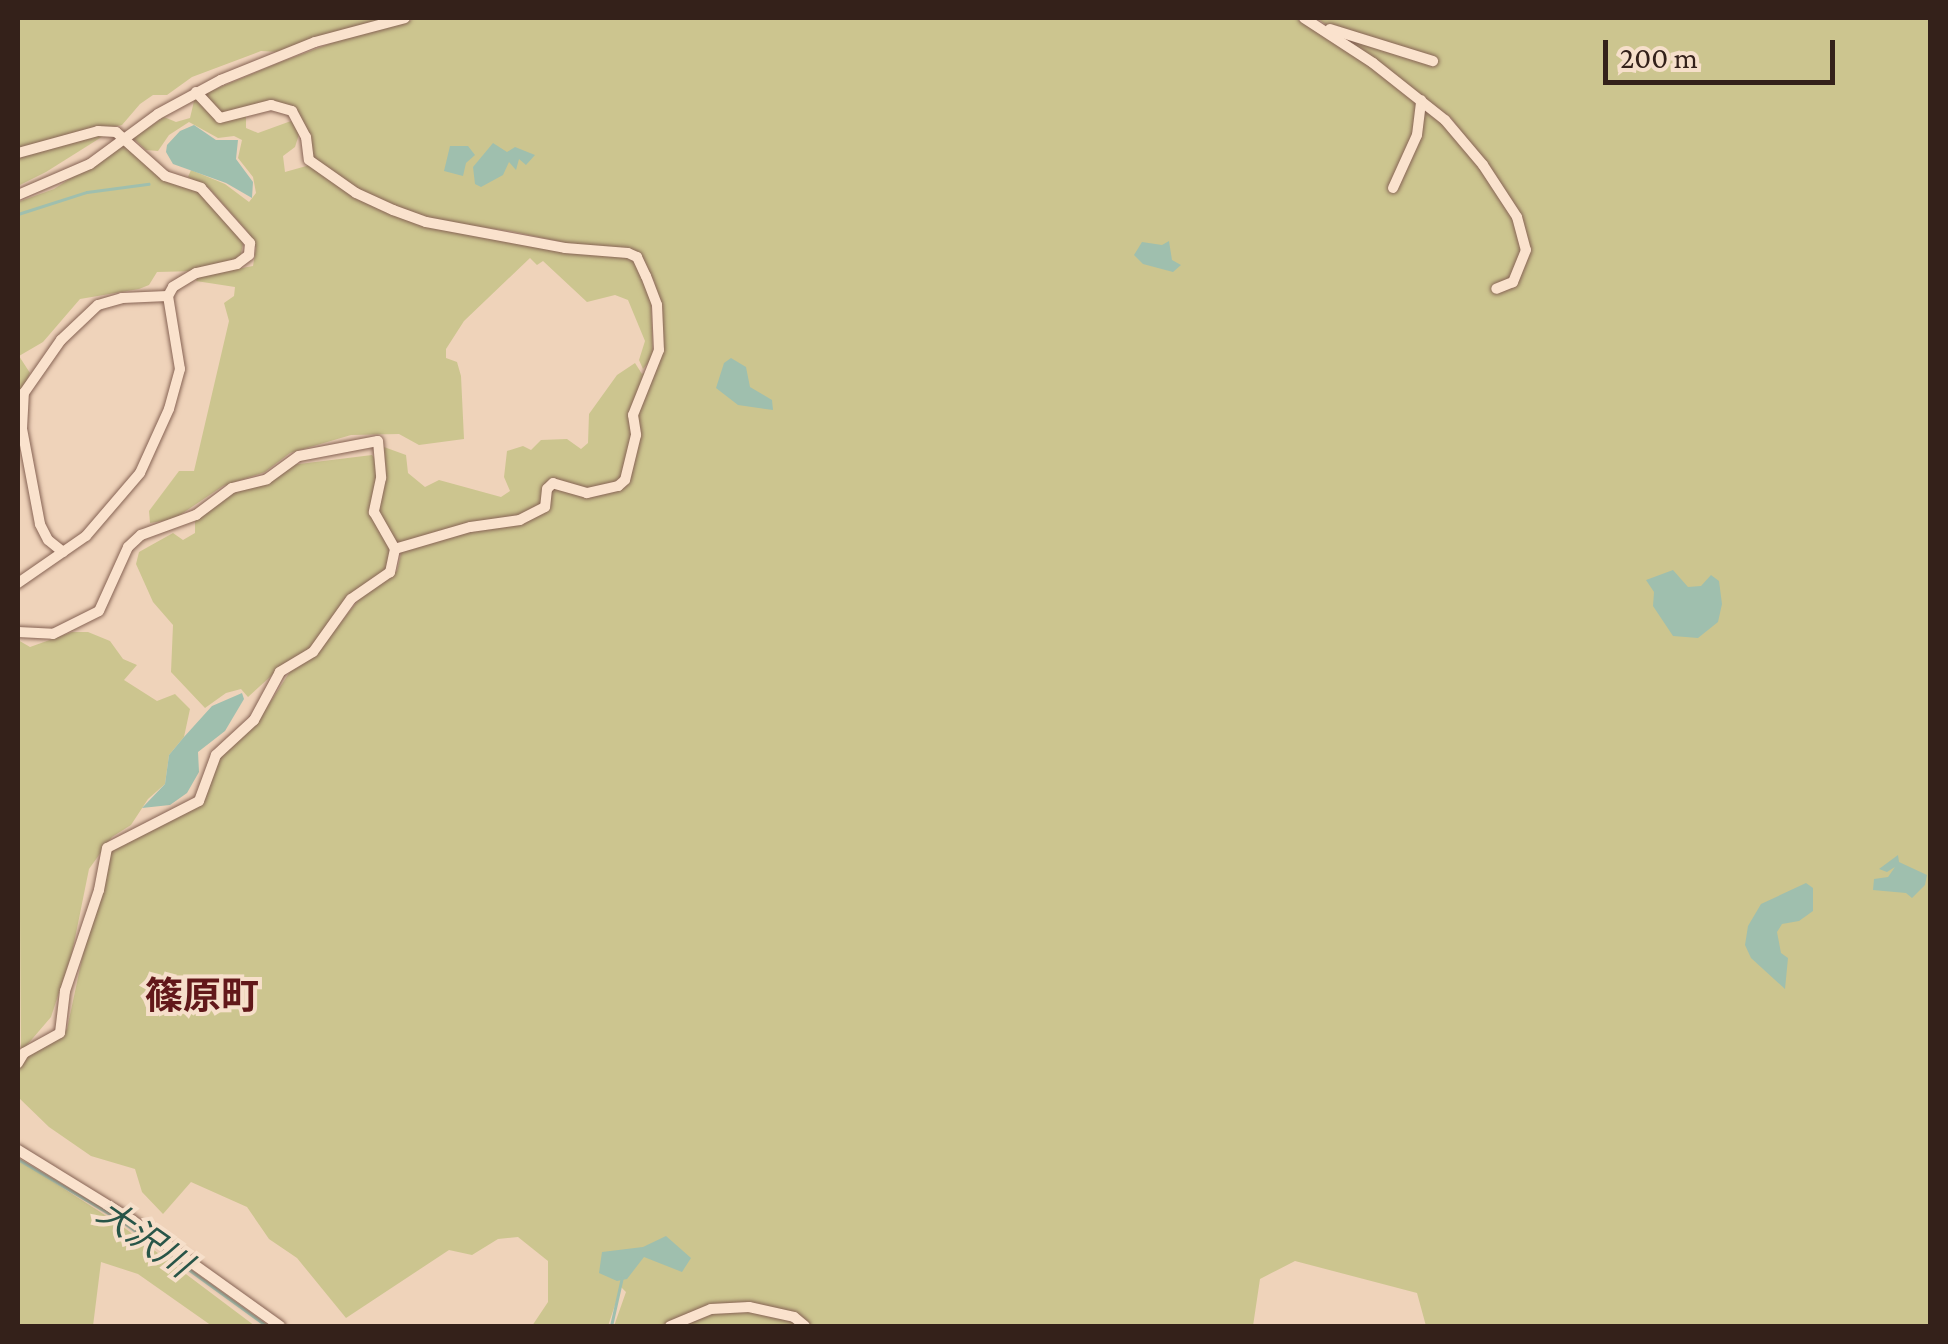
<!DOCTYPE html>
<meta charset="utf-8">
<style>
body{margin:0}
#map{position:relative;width:1948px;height:1344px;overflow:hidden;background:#efd3ba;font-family:"Crimson Pro","Noto Sans JP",serif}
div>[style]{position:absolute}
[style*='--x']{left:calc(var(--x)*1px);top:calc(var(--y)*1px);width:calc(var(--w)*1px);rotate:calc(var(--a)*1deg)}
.green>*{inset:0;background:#ccc58f}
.water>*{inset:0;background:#9fbfae}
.stream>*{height:2.5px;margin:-1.25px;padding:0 1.25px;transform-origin:1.25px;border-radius:1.25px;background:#9fbfae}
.roads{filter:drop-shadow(0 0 2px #866354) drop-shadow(0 0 2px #866354)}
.minor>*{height:10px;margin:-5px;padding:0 5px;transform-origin:5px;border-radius:5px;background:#fae2cd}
span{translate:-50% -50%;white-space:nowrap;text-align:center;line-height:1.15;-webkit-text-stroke:8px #f6dfca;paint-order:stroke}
.water-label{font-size:35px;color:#285548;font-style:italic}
.quarter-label{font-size:38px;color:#62181a;font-weight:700}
.frame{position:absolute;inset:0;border:20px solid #34211a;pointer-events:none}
.scale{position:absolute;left:1603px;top:40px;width:232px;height:45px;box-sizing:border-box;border:5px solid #34211a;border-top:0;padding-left:12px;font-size:30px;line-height:35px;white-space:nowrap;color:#34211a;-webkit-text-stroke:8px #f6dfca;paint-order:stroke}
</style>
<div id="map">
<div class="green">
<i style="clip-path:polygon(18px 18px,387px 18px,279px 52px,261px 51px,192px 77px,167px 95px,153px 95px,140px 104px,122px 125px,18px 148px)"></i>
<i style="clip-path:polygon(420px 18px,1295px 18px,1384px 75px,1443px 123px,1496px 176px,1451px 118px,1317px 18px,1930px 18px,1930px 1326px,1426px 1326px,1417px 1293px,1295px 1261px,1260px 1279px,1253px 1326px,614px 1326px,626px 1292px,621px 1287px,608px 1326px,532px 1326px,548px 1302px,548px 1261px,518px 1237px,498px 1239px,472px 1255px,449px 1250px,346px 1318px,297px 1258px,269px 1239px,247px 1207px,191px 1182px,163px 1214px,142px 1192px,135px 1169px,91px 1156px,49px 1127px,18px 1097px,18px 1070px,26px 1054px,45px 1047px,67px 1029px,89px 926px,102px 897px,107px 856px,112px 849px,202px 802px,219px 754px,260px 718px,293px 667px,320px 649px,363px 594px,397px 571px,401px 554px,377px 513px,386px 474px,384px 447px,406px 455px,408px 473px,425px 487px,439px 480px,501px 497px,510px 491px,504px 477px,507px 451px,523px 446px,531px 450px,541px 440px,567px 439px,581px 449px,588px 443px,589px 414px,617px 375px,635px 363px,642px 374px,658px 364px,660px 309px,654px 281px,642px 259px,510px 231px,434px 221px,365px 194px,314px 160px,291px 107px,222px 115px,204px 99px,206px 93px,278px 63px,353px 35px)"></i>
<i style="clip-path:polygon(195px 97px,220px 120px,246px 116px,246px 128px,258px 133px,291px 121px,300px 131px,295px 147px,283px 156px,285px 172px,310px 165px,426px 225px,628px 255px,636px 261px,651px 301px,653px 357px,643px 369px,639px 360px,645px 341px,628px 300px,615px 295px,587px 302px,543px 261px,537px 265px,530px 258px,464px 321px,446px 349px,446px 358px,457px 362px,461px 376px,464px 439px,419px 445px,399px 434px,351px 435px,290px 453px,265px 472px,223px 486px,174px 519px,150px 523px,149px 511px,179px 471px,194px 471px,229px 321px,224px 303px,234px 296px,235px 287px,196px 281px,198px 276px,253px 266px,256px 248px,247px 231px,209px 188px,188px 177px,191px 170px,225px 184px,249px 202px,256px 193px,253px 177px,238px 158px,242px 140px,234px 136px,218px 138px,189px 122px,169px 135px,158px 151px,146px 150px,133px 138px,164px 117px,176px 122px,190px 118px)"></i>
<i style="clip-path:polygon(108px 133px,46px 172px,18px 186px,18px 157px)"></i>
<i style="clip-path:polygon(125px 143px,168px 181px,198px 190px,239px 233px,243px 244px,240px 258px,230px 264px,198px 271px,157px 272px,149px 285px,139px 289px,80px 299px,43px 342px,19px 356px,30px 373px,18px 400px,18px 202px,54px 189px)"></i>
<i style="clip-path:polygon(372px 455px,377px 462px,377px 479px,372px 502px,393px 550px,388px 568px,347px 596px,308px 652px,281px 667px,248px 697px,241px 689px,226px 693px,205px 708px,171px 672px,173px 625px,153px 602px,136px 564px,139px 552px,173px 533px,183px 540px,195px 533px,195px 519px,222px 497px,291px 465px)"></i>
<i style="clip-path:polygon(72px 632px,88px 632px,110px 641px,123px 659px,137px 665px,124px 680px,157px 701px,175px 694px,190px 709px,184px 737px,169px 755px,165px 784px,148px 799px,131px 825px,112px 837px,89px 869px,72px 953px,51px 1017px,21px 1052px,18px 640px,30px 647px)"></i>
<i style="clip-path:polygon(18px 1159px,122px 1226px,255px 1326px,212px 1326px,138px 1274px,101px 1262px,93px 1326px,18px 1326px)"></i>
</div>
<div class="water">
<i style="clip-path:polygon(194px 125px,216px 140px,238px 140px,236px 159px,253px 182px,252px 198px,226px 183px,173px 164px,166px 152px,167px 145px,180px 131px)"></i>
<i style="clip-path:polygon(493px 143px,507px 152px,515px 147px,535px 155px,526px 165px,519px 159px,516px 170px,509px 162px,503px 175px,481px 187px,475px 184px,473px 167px)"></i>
<i style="clip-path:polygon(450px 146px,468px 146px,475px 155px,466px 163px,463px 176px,444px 171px)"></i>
<i style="clip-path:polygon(1169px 241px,1172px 260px,1181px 265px,1173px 272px,1143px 264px,1134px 255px,1142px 242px,1162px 245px)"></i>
<i style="clip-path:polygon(731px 358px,746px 367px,750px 387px,772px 400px,773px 410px,738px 405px,716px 388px,724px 363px)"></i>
<i style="clip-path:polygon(1673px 570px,1688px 587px,1701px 586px,1711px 575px,1719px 581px,1722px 604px,1718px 622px,1698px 638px,1673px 636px,1653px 606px,1654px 592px,1646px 580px)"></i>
<i style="clip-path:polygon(242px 693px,244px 699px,225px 731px,198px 752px,199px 772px,187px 793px,170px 805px,142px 808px,165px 784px,169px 755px,184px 737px,212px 706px)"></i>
<i style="clip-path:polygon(1898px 855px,1899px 862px,1927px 875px,1925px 885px,1912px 898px,1906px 893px,1873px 890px,1874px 879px,1888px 877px,1895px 867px,1887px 872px,1879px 869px)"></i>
<i style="clip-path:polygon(1806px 883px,1813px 888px,1813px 911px,1799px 921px,1782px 924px,1777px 932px,1781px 953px,1788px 958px,1785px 989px,1751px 958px,1745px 945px,1748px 926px,1761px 904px)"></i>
<i style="clip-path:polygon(666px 1236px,691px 1258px,682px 1272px,644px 1257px,627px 1279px,617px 1281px,599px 1273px,602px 1252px,643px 1247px)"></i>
</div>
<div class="stream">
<i style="--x:18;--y:214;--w:72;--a:-17.7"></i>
<i style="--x:87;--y:192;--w:62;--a:-7.5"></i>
<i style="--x:18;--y:1159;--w:121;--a:30.8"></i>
<i style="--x:122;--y:1221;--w:179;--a:35.9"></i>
<i style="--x:611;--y:1326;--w:50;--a:-77.3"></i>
</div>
<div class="roads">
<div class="minor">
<i style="--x:1304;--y:18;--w:82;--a:33.1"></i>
<i style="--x:1373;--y:63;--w:92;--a:38.4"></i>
<i style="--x:1445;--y:120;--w:59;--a:49.8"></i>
<i style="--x:1483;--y:165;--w:62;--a:56.8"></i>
<i style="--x:1517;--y:217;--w:34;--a:75"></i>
<i style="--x:1526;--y:250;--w:35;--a:112"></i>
<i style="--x:1513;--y:282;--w:18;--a:158"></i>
<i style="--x:1330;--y:29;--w:108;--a:17.3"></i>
<i style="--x:196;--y:92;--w:35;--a:47"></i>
<i style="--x:220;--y:118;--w:53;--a:-14.3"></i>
<i style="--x:271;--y:105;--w:22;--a:16"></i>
<i style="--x:292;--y:111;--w:30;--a:62"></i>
<i style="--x:306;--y:137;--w:23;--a:83"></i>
<i style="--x:309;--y:160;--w:57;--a:35.1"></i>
<i style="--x:356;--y:193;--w:41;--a:24.7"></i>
<i style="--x:393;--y:210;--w:35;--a:20"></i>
<i style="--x:426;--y:222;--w:141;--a:10.6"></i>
<i style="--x:565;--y:248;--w:63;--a:4.5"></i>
<i style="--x:628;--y:253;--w:10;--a:24"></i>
<i style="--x:637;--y:257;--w:21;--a:65"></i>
<i style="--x:646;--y:276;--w:31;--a:69"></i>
<i style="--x:657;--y:305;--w:45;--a:87.5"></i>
<i style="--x:659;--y:350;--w:70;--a:111.8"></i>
<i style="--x:633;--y:415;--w:20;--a:81"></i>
<i style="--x:636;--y:435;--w:46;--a:103.7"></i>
<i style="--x:625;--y:480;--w:9;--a:139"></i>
<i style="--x:618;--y:486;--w:32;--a:167"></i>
<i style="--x:587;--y:493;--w:35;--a:-164"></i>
<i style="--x:553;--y:483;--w:8;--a:135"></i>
<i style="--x:547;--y:489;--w:18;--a:96"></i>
<i style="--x:545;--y:507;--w:28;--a:153"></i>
<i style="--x:520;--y:520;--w:50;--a:172"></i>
<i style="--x:470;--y:527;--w:78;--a:163.7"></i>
<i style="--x:18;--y:153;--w:83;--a:-15.4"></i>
<i style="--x:98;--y:131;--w:18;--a:3"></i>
<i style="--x:116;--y:132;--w:66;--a:41.9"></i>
<i style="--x:165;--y:176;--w:38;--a:18"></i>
<i style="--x:201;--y:188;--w:74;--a:48.3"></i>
<i style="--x:250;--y:243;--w:12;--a:95"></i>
<i style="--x:249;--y:255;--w:15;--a:143"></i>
<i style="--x:237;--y:264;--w:42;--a:167.6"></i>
<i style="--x:196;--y:273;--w:27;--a:149"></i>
<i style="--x:173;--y:287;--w:10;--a:119"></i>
<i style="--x:168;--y:296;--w:74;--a:80.7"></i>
<i style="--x:180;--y:369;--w:41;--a:105.4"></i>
<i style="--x:169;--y:409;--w:70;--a:114.4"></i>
<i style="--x:140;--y:473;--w:83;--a:130.6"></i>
<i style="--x:86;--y:536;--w:83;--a:145.3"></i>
<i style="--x:1393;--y:188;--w:58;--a:-65.6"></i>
<i style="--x:1417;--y:135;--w:35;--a:-83"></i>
<i style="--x:18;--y:195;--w:78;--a:-23.3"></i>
<i style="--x:90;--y:164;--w:84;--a:-36.3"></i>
<i style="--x:158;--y:114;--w:72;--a:-28.4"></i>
<i style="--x:221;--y:80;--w:101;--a:-22"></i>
<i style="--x:315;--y:42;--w:93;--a:-14.9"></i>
<i style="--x:63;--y:552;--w:19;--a:-141"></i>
<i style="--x:48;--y:540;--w:18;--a:-117"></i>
<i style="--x:40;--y:524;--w:97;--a:-100.7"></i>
<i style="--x:22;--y:429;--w:36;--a:-87"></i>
<i style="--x:24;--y:393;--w:65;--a:-55.1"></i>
<i style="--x:61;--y:340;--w:51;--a:-43.4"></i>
<i style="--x:98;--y:305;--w:25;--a:-16"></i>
<i style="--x:122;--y:298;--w:46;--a:-2.5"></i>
<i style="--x:18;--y:632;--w:35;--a:3"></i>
<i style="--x:53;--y:634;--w:51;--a:-26.6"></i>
<i style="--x:99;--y:611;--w:70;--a:-65.6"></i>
<i style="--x:128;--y:547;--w:18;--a:-43"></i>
<i style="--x:141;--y:535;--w:59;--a:-20"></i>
<i style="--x:196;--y:515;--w:45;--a:-36.9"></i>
<i style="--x:232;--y:488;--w:36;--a:-14"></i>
<i style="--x:267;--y:479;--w:39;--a:-36"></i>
<i style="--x:299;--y:456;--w:80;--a:-10.8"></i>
<i style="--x:378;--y:441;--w:37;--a:85"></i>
<i style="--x:381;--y:478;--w:35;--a:102"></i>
<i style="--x:374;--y:512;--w:43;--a:60.4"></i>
<i style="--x:395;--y:549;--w:24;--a:102"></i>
<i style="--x:390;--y:572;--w:47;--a:145.3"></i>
<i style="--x:351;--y:599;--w:65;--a:125.6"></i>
<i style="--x:313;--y:652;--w:39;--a:149"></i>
<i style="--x:280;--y:672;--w:55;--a:118.4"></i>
<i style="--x:254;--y:720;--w:52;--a:137.4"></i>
<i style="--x:216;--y:755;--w:49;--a:110.3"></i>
<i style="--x:199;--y:801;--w:103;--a:152.9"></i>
<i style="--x:107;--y:848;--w:43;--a:100.8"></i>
<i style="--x:99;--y:890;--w:107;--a:108.6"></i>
<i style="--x:65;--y:991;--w:42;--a:96.8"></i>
<i style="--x:60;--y:1033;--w:41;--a:150.9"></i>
<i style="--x:24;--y:1053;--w:12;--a:121"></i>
<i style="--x:18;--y:1150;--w:134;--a:31.6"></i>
<i style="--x:132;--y:1220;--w:182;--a:35.6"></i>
<i style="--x:670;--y:1326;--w:44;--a:-22.5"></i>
<i style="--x:711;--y:1309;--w:38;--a:-3"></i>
<i style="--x:749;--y:1307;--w:46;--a:12.5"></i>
<i style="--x:794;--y:1317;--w:14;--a:39"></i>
</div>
</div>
<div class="water-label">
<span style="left:144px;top:1239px;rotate:35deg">大沢川</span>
</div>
<div class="quarter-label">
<span style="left:202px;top:997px">篠原町</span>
</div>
<div class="frame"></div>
<div class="scale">200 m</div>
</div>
